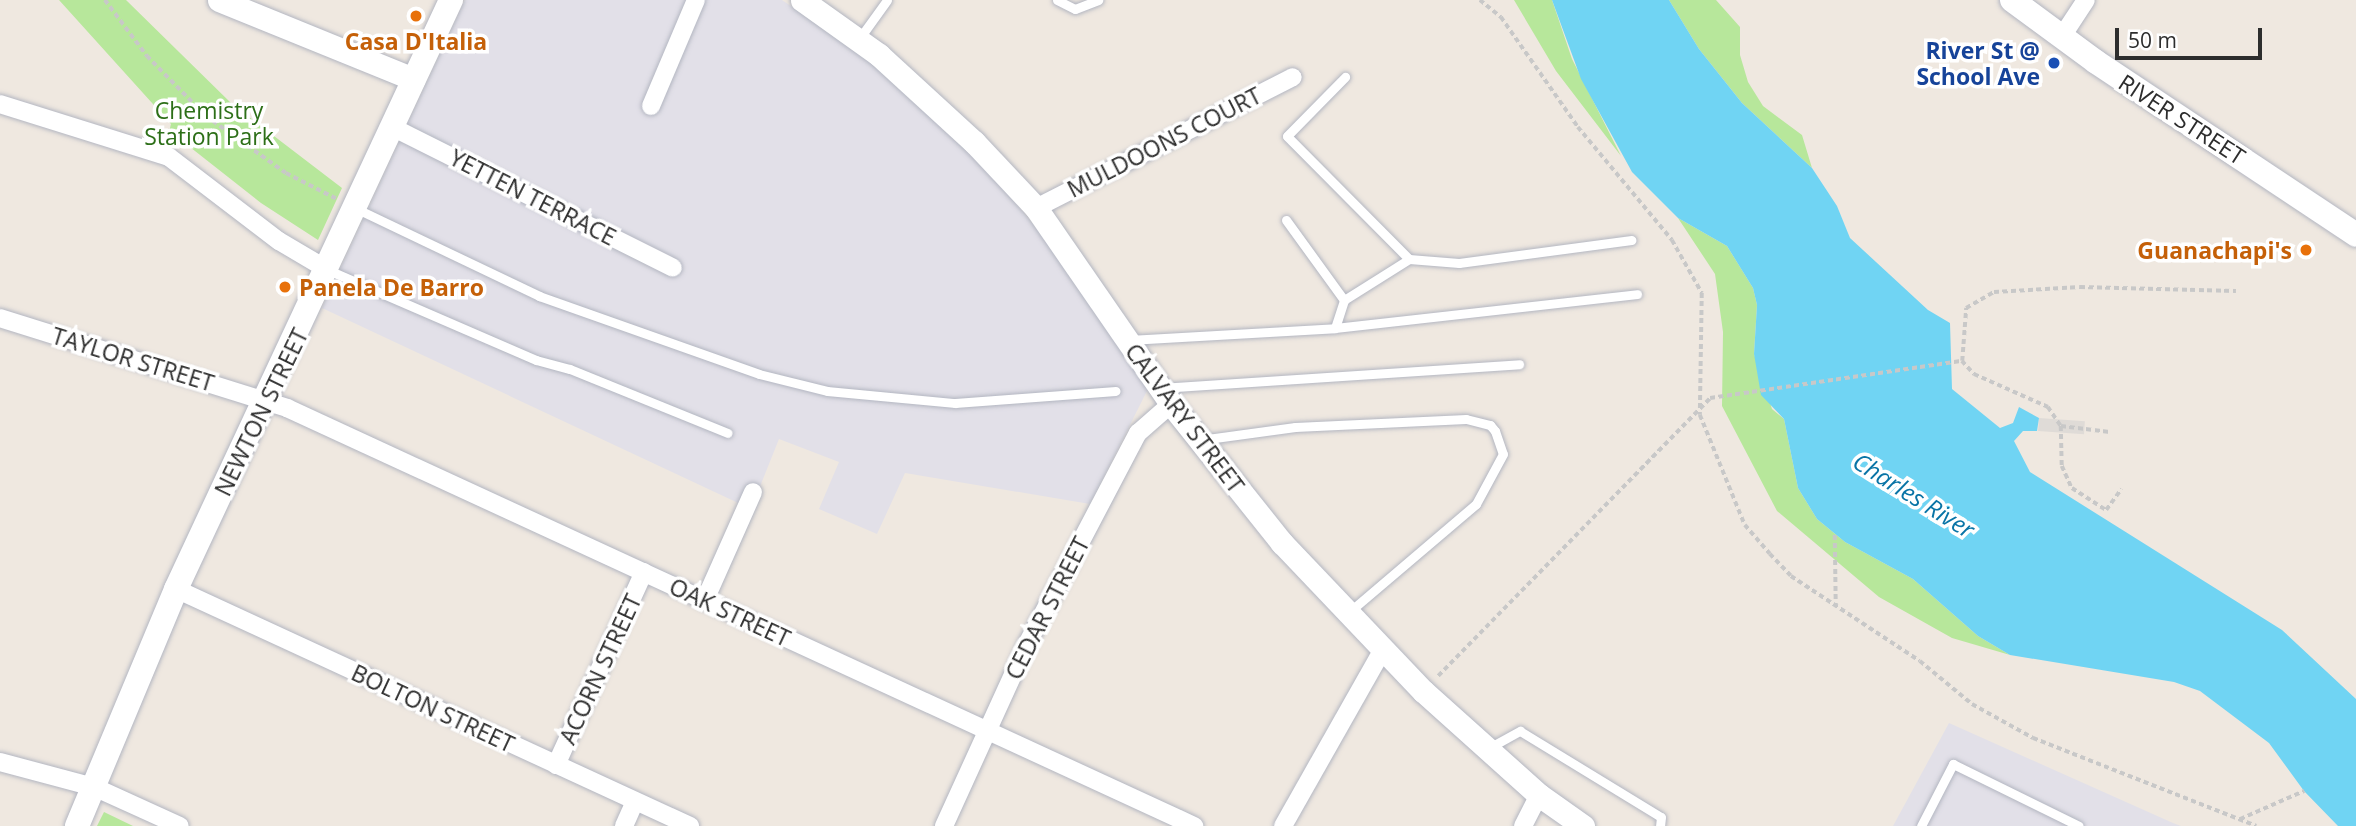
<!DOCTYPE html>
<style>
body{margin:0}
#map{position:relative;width:2356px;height:826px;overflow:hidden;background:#efe8e0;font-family:"Open Sans",sans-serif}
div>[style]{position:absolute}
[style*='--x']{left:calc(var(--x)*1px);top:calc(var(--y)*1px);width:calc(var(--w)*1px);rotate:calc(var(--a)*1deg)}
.industrial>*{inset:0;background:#e2e0e8}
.green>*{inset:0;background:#b7e79b}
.plaza>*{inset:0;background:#dfdbd7;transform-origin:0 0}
.water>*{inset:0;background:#70d4f3}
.path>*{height:3.5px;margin-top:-1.75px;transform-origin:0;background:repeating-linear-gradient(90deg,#c8c8c8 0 5px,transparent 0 8.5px)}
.roads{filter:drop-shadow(0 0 2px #b3b6c1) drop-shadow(0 0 2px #b3b6c1)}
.service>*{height:9px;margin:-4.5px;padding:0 4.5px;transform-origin:4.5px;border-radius:4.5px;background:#fff}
.minor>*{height:18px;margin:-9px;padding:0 9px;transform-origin:9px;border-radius:9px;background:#fff}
.tertiary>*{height:23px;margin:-11.5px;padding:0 11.5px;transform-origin:11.5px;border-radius:11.5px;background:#fff}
.secondary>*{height:24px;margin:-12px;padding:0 12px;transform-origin:12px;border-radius:12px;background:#fff}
.dots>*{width:19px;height:19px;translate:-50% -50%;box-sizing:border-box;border:4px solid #fff;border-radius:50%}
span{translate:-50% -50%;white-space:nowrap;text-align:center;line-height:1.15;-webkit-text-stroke:7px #fff;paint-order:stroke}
.food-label{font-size:23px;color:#c56008;font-weight:700}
.right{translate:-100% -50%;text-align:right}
.left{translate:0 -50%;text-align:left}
.transit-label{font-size:23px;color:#164399;font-weight:700}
.park-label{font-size:23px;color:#2d6f18}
.street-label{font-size:23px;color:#2d2d2d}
.water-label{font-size:24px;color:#0974a6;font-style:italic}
.scale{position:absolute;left:2115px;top:28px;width:147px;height:32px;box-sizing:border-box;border:4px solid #2d2d2d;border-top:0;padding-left:9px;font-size:21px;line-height:24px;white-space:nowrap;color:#2d2d2d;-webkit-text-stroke:5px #fff;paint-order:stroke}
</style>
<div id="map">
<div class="industrial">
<i style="clip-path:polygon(465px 0,782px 0,876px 66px,995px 178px,1054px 250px,1146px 384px,1147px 391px,1090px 504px,905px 473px,877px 534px,819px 509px,839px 462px,779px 439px,751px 509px,322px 308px)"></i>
<i style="clip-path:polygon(1949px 723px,2173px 823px,2181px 826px,1893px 826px)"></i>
</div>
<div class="green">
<i style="clip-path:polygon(59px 0,126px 0,232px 104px,342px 188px,318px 240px,261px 203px,181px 140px,168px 136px,171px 124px)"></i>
<i style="clip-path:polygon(1514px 0,1552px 0,1572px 59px,1621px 156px,1556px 71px)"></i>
<i style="clip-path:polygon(1669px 0,1716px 0,1740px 27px,1740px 55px,1748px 82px,1763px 106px,1802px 135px,1812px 168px,1742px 103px,1699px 49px)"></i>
<i style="clip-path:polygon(1678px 218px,1727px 246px,1753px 288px,1757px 305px,1754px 354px,1772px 409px,1784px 419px,1798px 488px,1817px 519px,1845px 542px,1913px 579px,1978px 636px,2010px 655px,1952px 638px,1879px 597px,1777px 511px,1722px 406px,1723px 332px,1715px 274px)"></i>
<i style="clip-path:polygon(104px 812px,133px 826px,97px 826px)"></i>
</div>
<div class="plaza">
<i style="left:2039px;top:418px;width:46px;height:13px;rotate:4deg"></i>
</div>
<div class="water">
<i style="clip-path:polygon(1552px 0,1669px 0,1699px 49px,1742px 103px,1812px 168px,1837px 206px,1850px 238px,1928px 310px,1950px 323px,1952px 389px,2000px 428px,2013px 423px,2019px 407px,2039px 418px,2037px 431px,2023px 431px,2014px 441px,2030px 472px,2282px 630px,2356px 699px,2356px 826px,2338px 826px,2304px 791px,2269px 743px,2200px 691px,2174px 682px,2010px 655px,1978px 636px,1913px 579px,1845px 542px,1817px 519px,1798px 488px,1784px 419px,1761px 395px,1754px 354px,1757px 305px,1753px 288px,1727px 246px,1678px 218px,1632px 172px,1581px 79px)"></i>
</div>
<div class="path">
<i style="--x:105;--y:0;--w:70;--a:53.1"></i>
<i style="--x:147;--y:56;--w:84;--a:45.5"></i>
<i style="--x:206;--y:116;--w:98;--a:35.5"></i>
<i style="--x:286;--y:173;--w:57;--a:27"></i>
<i style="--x:1480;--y:0;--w:27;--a:39"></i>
<i style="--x:1501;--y:17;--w:134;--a:55"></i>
<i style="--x:1578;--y:127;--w:147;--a:50.2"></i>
<i style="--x:1672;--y:240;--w:61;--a:60.5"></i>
<i style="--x:1702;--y:293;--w:122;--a:90.9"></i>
<i style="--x:1700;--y:415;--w:119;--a:67.8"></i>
<i style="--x:1745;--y:525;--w:38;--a:49"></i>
<i style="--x:1770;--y:554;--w:30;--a:46"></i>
<i style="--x:1791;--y:576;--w:154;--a:33.4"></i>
<i style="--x:1920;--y:661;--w:67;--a:39.6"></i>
<i style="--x:1972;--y:704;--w:70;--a:29.1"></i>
<i style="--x:2033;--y:738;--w:240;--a:21.5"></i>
<i style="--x:1962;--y:361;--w:53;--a:-85.7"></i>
<i style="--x:1966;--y:308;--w:32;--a:-30"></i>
<i style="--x:1994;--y:292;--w:86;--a:-3.3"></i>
<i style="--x:2080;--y:287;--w:156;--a:1.5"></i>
<i style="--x:2061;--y:426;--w:40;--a:88.6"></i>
<i style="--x:2062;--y:466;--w:24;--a:66"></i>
<i style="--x:2072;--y:488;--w:40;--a:32.9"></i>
<i style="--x:2106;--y:510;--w:26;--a:-54"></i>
<i style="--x:1835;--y:535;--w:71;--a:89.2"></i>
<i style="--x:1438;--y:676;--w:389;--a:-45.6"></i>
<i style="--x:1710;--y:398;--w:255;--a:-8.4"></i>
<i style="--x:1962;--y:361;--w:18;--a:47"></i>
<i style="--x:1974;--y:374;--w:81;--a:24"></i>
<i style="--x:2048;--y:407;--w:23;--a:56"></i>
<i style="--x:2061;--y:426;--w:49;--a:7"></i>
<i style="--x:2240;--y:819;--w:70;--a:-23.6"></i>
</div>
<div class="roads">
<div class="service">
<i style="--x:1057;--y:0;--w:20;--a:27"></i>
<i style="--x:1075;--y:9;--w:25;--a:-21"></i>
<i style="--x:859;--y:39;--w:48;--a:-54.3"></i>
<i style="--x:357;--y:209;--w:202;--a:25.5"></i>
<i style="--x:539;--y:296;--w:233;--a:19.5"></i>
<i style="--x:759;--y:374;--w:70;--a:14"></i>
<i style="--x:827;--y:391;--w:129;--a:5.4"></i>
<i style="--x:955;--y:403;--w:161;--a:-4.3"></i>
<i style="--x:1286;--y:220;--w:99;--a:54.1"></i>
<i style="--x:1409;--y:259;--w:50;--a:4.6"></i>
<i style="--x:1459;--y:263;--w:174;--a:-7.6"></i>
<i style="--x:328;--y:270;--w:227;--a:23.4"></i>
<i style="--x:536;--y:360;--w:35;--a:15"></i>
<i style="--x:570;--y:369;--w:170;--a:22.1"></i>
<i style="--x:1335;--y:328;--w:29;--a:-72"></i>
<i style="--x:1344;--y:300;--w:77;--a:-32.2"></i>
<i style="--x:1409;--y:259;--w:173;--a:-134.8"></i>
<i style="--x:1287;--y:136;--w:83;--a:-45.5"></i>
<i style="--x:1129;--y:340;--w:206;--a:-3.3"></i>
<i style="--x:1335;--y:328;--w:304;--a:-6.4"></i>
<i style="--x:1161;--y:388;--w:359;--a:-3.8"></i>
<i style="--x:1200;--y:440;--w:96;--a:-7.8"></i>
<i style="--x:1295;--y:427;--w:171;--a:-2.7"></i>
<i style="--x:1466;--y:419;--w:25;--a:14"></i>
<i style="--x:1490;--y:425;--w:8;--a:50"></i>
<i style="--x:1495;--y:431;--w:24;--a:71"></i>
<i style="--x:1503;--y:454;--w:57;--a:118.4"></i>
<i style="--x:1476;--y:504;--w:168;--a:139.6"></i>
<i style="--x:1487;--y:749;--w:38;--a:-29"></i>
<i style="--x:1520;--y:731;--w:165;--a:31.4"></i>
<i style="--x:1661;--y:817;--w:9;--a:96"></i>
<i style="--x:1921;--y:826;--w:70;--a:-62.7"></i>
<i style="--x:1953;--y:764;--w:140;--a:26.2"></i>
</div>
<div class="minor">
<i style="--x:2061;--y:38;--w:45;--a:-56.7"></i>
<i style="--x:0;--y:104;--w:177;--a:17.4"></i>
<i style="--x:169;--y:157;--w:138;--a:37.4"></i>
<i style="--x:279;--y:241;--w:57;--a:30.6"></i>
<i style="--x:651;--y:106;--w:115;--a:-67"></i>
<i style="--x:392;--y:127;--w:314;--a:26.6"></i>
<i style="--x:1036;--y:208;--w:288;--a:-27"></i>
<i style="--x:0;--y:318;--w:301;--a:17.4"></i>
<i style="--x:287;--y:408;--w:999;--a:24.74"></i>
<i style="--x:176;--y:589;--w:566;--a:24.75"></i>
<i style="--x:705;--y:600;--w:118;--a:-66"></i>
<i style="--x:0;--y:762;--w:97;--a:14.9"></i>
<i style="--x:94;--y:787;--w:94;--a:24.4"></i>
<i style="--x:556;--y:765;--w:212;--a:-65.5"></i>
<i style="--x:624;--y:826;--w:27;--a:-66"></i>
<i style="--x:944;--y:826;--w:198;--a:-65.5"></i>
<i style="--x:1026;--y:646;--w:241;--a:-62.3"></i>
<i style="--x:1138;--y:433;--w:44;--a:-41.3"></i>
<i style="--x:1283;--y:826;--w:199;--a:-60.5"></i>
<i style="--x:1523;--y:826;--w:35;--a:-63"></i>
</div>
<div class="tertiary">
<i style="--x:219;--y:0;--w:210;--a:22.1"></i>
<i style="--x:802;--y:0;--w:95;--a:35.5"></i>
<i style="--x:879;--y:55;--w:129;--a:42.5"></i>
<i style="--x:974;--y:142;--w:91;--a:46.8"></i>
<i style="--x:1036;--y:208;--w:238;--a:55.4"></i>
<i style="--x:1171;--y:404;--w:178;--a:51.4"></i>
<i style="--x:1282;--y:543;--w:204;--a:46.4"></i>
<i style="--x:1423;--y:691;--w:156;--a:41.9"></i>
<i style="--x:1539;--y:795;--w:54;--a:35.2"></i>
</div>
<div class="secondary">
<i style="--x:2012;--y:0;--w:104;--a:36.4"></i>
<i style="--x:2096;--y:62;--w:312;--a:33.6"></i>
<i style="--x:77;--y:826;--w:257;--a:-67.3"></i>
<i style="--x:176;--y:589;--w:650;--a:-64.97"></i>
</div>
</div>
<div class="dots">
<i style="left:416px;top:16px;background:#e8710a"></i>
<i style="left:2054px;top:63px;background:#1a4fb4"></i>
<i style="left:2306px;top:250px;background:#e8710a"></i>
<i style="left:285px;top:287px;background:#e8710a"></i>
</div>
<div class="food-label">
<span style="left:416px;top:41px">Casa D'Italia</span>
<span class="right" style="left:2292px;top:250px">Guanachapi's</span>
<span class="left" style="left:299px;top:287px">Panela De Barro</span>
</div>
<div class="transit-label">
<span class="right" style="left:2040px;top:63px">River St @<br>School Ave</span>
</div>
<div class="park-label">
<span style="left:209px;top:123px">Chemistry<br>Station Park</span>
</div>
<div class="street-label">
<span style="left:2182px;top:119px;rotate:33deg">RIVER STREET</span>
<span style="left:1164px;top:142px;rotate:-27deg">MULDOONS COURT</span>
<span style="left:533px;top:197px;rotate:27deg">YETTEN TERRACE</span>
<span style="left:133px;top:359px;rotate:17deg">TAYLOR STREET</span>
<span style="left:261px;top:412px;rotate:-64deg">NEWTON STREET</span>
<span style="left:1185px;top:418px;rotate:53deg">CALVARY STREET</span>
<span style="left:1047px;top:608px;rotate:-63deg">CEDAR STREET</span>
<span style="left:730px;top:612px;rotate:25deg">OAK STREET</span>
<span style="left:600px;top:669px;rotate:-65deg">ACORN STREET</span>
<span style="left:433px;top:708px;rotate:25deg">BOLTON STREET</span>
</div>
<div class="water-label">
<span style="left:1914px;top:495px;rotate:32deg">Charles River</span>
</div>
<div class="scale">50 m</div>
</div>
